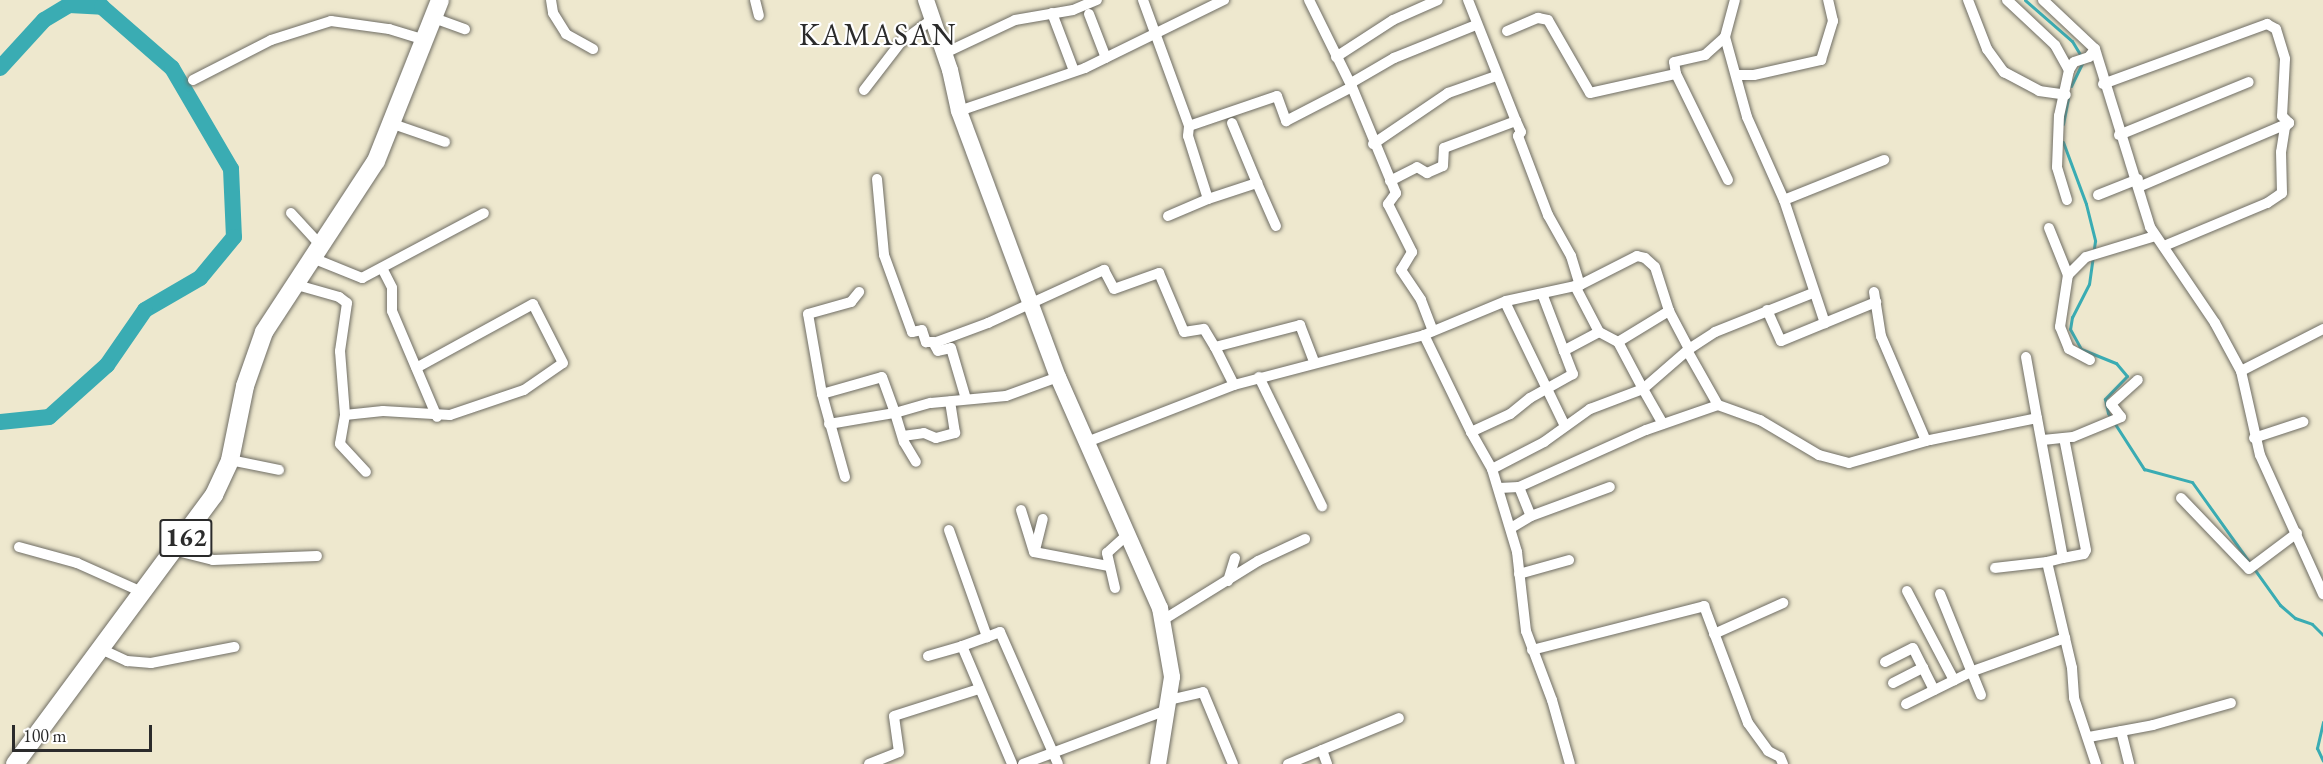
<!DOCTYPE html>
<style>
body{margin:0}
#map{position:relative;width:2323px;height:764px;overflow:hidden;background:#eee8ce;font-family:"EB Garamond",serif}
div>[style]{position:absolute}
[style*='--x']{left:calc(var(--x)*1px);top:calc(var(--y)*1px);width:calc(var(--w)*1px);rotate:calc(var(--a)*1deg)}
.stream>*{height:3px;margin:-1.5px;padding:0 1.5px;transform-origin:1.5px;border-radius:1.5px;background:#3aacb3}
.river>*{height:16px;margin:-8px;padding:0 8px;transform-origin:8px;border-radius:8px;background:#3aacb3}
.roads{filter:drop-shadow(0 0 2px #6f6d64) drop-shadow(0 0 2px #6f6d64)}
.street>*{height:10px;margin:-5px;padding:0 5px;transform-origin:5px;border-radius:5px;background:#fff}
.secondary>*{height:16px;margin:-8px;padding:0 8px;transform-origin:8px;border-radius:8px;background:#fff}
.primary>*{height:18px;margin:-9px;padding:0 9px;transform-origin:9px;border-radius:9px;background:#fff}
span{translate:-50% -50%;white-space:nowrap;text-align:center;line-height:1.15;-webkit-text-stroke:4.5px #fff;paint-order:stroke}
.shield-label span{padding:2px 4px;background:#fff;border:2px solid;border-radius:4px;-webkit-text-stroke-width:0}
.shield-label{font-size:26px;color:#2b2b2b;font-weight:700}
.quarter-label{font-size:30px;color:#2b2b2b;letter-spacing:1.5px}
.scale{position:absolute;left:12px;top:725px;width:140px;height:27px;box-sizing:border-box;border:3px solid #2b2b2b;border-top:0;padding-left:8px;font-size:18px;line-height:21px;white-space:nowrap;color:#2b2b2b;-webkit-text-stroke:4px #fff;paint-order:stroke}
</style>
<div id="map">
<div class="stream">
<i style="--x:2025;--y:0;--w:62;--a:41.1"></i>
<i style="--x:2072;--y:41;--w:17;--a:59"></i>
<i style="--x:2071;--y:86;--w:25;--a:-64"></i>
<i style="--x:2063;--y:124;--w:26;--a:-79"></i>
<i style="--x:2063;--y:142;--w:66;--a:69.6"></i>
<i style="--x:2086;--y:204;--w:38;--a:76"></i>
<i style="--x:2095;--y:241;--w:43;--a:97.9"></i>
<i style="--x:2089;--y:284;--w:37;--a:117"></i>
<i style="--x:2072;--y:317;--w:12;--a:99"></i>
<i style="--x:2070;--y:329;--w:23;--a:61"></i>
<i style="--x:2081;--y:349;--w:38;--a:22"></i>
<i style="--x:2116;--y:363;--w:17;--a:50"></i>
<i style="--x:2127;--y:376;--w:32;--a:134"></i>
<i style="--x:2105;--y:399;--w:14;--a:78"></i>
<i style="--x:2108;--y:413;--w:67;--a:57.3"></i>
<i style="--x:2144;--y:469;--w:50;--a:15.2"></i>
<i style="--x:2192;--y:482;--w:151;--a:54.4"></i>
<i style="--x:2280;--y:605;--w:20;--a:41"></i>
<i style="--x:2295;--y:618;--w:18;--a:19"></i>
<i style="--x:2312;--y:624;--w:16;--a:45"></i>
<i style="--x:2323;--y:722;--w:27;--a:103"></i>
<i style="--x:2317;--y:748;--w:14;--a:65"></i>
</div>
<div class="river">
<i style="--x:0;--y:68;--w:65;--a:-47.5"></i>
<i style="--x:44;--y:20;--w:29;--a:-31"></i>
<i style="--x:69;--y:5;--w:33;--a:3"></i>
<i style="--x:102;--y:7;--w:93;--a:41.1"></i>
<i style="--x:172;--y:68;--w:117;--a:59.7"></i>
<i style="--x:231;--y:169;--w:68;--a:87.5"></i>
<i style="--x:234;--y:237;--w:53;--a:129.7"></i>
<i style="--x:200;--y:278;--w:64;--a:149.8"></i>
<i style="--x:145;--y:310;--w:67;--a:124.6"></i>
<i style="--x:107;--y:365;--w:78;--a:138.1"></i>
<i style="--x:49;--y:417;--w:49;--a:174.2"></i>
</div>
<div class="roads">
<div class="street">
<i style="--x:551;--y:0;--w:13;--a:81"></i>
<i style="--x:553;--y:13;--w:25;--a:58"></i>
<i style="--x:566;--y:34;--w:31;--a:29"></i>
<i style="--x:755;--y:0;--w:16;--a:76"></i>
<i style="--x:1143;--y:0;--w:134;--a:69.9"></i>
<i style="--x:1189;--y:126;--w:93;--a:-18.8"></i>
<i style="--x:1277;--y:96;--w:27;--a:70"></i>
<i style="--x:1286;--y:121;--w:74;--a:-27.3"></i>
<i style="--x:1352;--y:87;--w:97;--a:-116.3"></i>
<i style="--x:1468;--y:0;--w:130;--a:68.4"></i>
<i style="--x:1968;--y:0;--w:53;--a:68.8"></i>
<i style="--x:1987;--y:49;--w:29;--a:54"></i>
<i style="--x:2004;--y:72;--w:40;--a:28"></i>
<i style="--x:2039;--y:91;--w:27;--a:8"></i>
<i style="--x:2007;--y:0;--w:66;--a:43.2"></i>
<i style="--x:2055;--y:45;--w:29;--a:61"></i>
<i style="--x:2043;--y:0;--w:71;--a:43.3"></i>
<i style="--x:2095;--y:49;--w:186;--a:72.8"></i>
<i style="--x:2150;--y:227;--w:116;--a:55.9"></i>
<i style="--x:2215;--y:323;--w:55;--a:61.6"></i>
<i style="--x:2241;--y:371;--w:86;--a:77.3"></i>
<i style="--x:2260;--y:455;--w:153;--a:65.6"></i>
<i style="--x:1052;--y:13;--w:62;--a:69.2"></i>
<i style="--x:1089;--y:14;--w:47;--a:68.9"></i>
<i style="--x:434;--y:18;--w:33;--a:20"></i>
<i style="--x:1507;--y:31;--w:34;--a:-23"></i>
<i style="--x:1538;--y:18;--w:10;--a:11"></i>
<i style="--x:1548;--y:20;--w:84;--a:60.1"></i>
<i style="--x:1590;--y:93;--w:88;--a:-12.5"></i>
<i style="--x:1725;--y:37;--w:83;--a:74.6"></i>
<i style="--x:1747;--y:117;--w:91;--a:66"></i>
<i style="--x:1784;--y:200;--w:130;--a:71.6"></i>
<i style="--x:945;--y:53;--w:77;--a:-25.2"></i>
<i style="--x:1015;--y:20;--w:59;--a:-9.8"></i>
<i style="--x:1073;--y:10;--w:26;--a:-23"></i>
<i style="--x:1336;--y:57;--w:68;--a:-33"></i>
<i style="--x:1393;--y:20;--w:49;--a:-24"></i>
<i style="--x:1736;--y:75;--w:18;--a:0"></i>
<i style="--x:1754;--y:75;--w:69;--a:-12.6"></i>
<i style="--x:1821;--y:60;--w:41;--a:-72.9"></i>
<i style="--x:1833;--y:21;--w:22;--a:-103"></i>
<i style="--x:193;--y:80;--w:88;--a:-27.1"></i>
<i style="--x:271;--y:40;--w:63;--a:-17.6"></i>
<i style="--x:331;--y:21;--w:59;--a:7.9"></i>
<i style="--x:389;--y:29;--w:39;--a:17"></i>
<i style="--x:1351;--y:83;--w:50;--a:-30.2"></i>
<i style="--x:1394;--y:58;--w:88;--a:-21.9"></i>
<i style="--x:2103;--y:84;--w:175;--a:-20.1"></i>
<i style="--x:2267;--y:24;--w:10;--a:29"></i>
<i style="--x:2276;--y:29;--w:31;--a:73"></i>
<i style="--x:2285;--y:59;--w:57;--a:93"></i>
<i style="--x:2282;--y:116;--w:10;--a:45"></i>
<i style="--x:2289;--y:123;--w:6;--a:135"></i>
<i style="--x:2285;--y:127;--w:25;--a:99"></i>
<i style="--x:2281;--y:152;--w:41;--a:88.6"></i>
<i style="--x:2282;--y:193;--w:18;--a:146"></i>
<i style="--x:2267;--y:203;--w:112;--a:157.3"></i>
<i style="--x:1352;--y:87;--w:115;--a:67.5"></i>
<i style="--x:1396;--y:193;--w:14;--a:126"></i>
<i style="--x:1388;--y:204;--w:54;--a:63.4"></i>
<i style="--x:1412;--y:252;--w:21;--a:121"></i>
<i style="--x:1401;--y:270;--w:36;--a:56"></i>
<i style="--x:1421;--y:300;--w:33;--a:69"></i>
<i style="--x:864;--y:90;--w:61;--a:-52.4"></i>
<i style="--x:901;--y:42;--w:41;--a:-36"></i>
<i style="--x:959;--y:111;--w:133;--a:-18.8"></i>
<i style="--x:1085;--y:68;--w:155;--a:-26.1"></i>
<i style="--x:1232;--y:123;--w:65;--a:67.4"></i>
<i style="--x:393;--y:124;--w:55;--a:19.1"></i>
<i style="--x:2119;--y:135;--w:140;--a:-22.2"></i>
<i style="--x:1373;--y:144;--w:91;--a:-34.2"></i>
<i style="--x:1448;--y:93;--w:51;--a:-19.5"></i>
<i style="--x:877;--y:179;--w:76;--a:84.7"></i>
<i style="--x:884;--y:255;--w:82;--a:70"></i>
<i style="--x:912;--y:332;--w:10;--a:-11"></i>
<i style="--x:922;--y:330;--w:13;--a:72"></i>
<i style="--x:926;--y:342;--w:7;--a:0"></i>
<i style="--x:933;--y:342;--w:10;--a:61"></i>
<i style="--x:938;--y:351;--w:13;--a:-13"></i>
<i style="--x:951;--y:348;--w:53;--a:73.6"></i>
<i style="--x:1728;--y:180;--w:118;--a:-116.1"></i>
<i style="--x:1676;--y:74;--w:12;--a:-99"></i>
<i style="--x:1674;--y:62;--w:32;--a:-13"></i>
<i style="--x:1705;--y:55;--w:27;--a:-42"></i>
<i style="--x:1725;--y:37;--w:38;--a:-75"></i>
<i style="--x:1390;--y:181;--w:30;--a:-27"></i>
<i style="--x:1417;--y:167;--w:12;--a:31"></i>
<i style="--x:1427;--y:173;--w:17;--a:-24"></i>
<i style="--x:1443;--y:166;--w:18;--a:-87"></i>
<i style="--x:1444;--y:148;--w:77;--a:-20.6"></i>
<i style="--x:1516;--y:121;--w:12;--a:66"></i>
<i style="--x:1521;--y:132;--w:5;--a:127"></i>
<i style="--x:1518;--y:136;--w:85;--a:69.2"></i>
<i style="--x:1548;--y:215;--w:47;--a:60.7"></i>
<i style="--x:1571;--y:256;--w:30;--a:73"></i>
<i style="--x:2141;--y:186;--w:161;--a:-23.1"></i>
<i style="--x:2098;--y:195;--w:43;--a:-21.8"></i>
<i style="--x:1208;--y:199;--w:52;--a:-18.1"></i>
<i style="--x:1257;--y:183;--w:47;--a:66.2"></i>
<i style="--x:1784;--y:200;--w:108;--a:-21.8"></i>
<i style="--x:2067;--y:200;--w:34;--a:-107"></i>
<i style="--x:2057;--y:167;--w:51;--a:-87.8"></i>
<i style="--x:2059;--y:116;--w:47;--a:-77.7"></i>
<i style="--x:2069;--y:70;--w:9;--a:-58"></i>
<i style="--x:2074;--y:62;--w:16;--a:-18"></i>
<i style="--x:2089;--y:57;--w:10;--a:-53"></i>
<i style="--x:291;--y:213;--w:46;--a:47.6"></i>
<i style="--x:1168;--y:216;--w:43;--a:-23"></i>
<i style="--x:1208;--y:199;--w:66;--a:-107.6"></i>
<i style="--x:1188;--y:136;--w:10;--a:-84"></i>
<i style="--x:2049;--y:228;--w:51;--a:68"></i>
<i style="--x:315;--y:259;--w:51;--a:22"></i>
<i style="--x:362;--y:278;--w:138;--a:-28"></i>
<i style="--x:382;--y:268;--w:22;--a:63"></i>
<i style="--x:392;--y:288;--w:23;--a:90"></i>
<i style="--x:392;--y:311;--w:115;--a:67"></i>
<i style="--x:297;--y:285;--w:44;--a:15.9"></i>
<i style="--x:339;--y:297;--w:10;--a:37"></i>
<i style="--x:347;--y:303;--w:49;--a:98.3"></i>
<i style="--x:340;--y:351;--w:64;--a:85.5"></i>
<i style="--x:345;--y:415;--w:29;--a:100"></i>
<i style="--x:340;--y:444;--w:38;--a:47"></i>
<i style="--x:1575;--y:286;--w:52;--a:62.4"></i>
<i style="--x:1874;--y:292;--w:45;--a:81"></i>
<i style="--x:1881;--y:336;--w:114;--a:66.8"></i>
<i style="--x:1543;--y:296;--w:59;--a:69.1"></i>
<i style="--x:1505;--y:302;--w:138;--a:64.2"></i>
<i style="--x:1767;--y:310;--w:34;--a:66"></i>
<i style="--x:1781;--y:341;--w:103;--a:-22.3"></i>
<i style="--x:1424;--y:335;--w:89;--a:-22.5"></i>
<i style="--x:1506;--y:301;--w:76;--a:-12.2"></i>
<i style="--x:1580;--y:285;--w:64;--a:-27"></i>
<i style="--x:1637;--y:256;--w:8;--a:14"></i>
<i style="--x:1645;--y:258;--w:13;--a:42"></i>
<i style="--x:1655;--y:267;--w:46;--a:72.3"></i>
<i style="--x:1669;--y:311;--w:43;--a:62.2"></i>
<i style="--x:1689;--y:349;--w:61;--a:139"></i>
<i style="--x:1643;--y:389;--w:40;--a:60.3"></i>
<i style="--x:1618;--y:342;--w:60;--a:-31.3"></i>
<i style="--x:934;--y:343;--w:58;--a:-20.3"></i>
<i style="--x:988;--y:323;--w:128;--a:-24.6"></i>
<i style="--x:1104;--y:270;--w:21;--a:62"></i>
<i style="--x:1114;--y:289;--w:48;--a:-19.6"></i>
<i style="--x:1159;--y:273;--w:64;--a:67"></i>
<i style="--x:1184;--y:332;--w:20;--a:-9"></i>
<i style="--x:1204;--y:329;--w:21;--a:59"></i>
<i style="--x:1215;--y:347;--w:88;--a:-14.5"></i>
<i style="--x:1300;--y:325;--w:40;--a:69"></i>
<i style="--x:1215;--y:347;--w:42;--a:63.4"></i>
<i style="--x:1689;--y:349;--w:31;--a:-33"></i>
<i style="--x:1715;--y:332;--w:105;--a:-21.7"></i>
<i style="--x:1688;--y:352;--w:61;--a:60.5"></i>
<i style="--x:2026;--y:357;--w:62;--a:79.8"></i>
<i style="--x:2090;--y:360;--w:24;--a:-152"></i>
<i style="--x:2069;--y:349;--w:24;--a:-112"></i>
<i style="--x:2060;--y:327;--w:53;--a:-81.3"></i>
<i style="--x:2068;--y:275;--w:25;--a:-45"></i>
<i style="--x:2086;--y:257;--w:72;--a:-16.9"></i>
<i style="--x:2241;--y:371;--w:92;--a:-27.1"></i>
<i style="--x:1259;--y:377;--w:144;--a:64"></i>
<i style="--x:822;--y:394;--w:62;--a:-15.8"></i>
<i style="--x:882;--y:377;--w:38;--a:70"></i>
<i style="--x:895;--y:413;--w:37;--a:-16"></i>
<i style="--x:931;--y:403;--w:75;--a:-5.3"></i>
<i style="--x:1006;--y:396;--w:55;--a:-20.1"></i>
<i style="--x:345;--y:415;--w:38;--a:-6"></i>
<i style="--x:383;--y:411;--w:67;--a:3.4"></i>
<i style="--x:450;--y:415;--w:78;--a:-18.7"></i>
<i style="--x:524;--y:390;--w:47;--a:-34.7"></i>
<i style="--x:563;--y:363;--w:66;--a:-117"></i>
<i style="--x:533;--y:304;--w:133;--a:151.3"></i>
<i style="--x:829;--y:424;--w:67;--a:-9.5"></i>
<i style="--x:895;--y:413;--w:30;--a:73"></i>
<i style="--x:904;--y:442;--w:23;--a:59"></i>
<i style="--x:903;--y:436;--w:21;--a:-8"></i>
<i style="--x:924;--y:433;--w:13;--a:23"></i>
<i style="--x:936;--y:438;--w:20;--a:-15"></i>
<i style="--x:955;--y:433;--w:32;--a:-99"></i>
<i style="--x:2254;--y:438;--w:52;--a:-18.1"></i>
<i style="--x:2043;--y:440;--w:30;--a:-6"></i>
<i style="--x:2073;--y:437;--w:52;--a:-22.6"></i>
<i style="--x:2121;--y:417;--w:16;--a:-128"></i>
<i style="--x:2111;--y:404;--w:36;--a:-42"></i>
<i style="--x:1087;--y:442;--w:158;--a:-21.2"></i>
<i style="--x:1234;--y:385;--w:196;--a:-14.7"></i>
<i style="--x:1424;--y:335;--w:108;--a:64.1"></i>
<i style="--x:1471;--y:432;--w:43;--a:60.4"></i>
<i style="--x:1492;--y:469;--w:59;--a:-27.4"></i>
<i style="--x:1544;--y:442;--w:57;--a:-35.7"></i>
<i style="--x:1590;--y:409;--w:57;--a:-20.7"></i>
<i style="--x:1643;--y:389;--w:53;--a:-118"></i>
<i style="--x:1618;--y:342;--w:21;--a:-152"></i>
<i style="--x:1599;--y:332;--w:40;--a:152"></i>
<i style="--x:1564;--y:351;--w:25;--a:69"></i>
<i style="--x:1573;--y:374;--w:49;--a:150.8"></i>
<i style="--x:1530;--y:398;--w:26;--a:141"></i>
<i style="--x:1510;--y:414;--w:43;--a:155.2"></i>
<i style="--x:230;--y:460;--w:50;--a:11.5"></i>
<i style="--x:1492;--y:469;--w:87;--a:73.2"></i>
<i style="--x:1517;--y:552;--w:80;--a:83.5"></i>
<i style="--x:1526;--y:631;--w:74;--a:69.4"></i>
<i style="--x:1552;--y:700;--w:66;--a:74.3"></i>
<i style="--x:845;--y:477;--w:86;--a:-105.5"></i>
<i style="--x:822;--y:394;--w:81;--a:-99.9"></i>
<i style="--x:808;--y:314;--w:45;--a:-15.6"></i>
<i style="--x:851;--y:302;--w:13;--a:-51"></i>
<i style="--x:1519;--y:487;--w:139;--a:-24.2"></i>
<i style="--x:1646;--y:430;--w:76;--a:-19.1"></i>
<i style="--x:1718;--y:405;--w:45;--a:19.7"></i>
<i style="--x:1760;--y:420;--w:69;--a:30.7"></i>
<i style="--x:1819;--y:455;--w:31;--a:15"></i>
<i style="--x:1849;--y:463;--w:84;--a:-15.9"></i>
<i style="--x:1930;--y:440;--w:109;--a:-11.6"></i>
<i style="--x:2037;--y:418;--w:142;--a:79.5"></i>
<i style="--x:2063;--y:558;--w:16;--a:166"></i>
<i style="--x:2047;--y:562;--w:109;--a:76.7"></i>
<i style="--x:2072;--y:668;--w:30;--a:86"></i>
<i style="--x:2074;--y:698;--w:70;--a:71.6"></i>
<i style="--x:1499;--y:488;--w:20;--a:-3"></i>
<i style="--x:1519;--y:487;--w:31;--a:68"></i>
<i style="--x:2181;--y:498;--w:98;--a:46.2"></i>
<i style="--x:2249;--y:569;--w:60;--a:-36.9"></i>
<i style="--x:1021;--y:510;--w:44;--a:72.8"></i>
<i style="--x:1034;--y:552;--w:75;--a:10.7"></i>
<i style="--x:1511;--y:528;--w:23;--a:-31"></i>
<i style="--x:1531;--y:516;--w:84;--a:-20.2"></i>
<i style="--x:949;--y:530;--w:114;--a:70.4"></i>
<i style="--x:987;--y:637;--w:27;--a:160"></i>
<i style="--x:19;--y:547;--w:60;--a:15.4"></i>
<i style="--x:77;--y:563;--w:73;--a:24.1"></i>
<i style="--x:1035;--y:550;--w:32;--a:-76"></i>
<i style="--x:177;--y:551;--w:37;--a:14"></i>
<i style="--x:213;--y:560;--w:104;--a:-2.2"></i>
<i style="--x:2063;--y:558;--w:21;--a:-11"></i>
<i style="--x:2084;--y:554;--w:4;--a:-63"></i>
<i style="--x:2086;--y:550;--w:114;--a:-101.1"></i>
<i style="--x:1995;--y:568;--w:52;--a:-6.6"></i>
<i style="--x:1519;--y:574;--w:52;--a:-15.6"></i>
<i style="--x:1228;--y:581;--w:24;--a:-73"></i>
<i style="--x:1115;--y:588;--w:36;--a:-103"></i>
<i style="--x:1107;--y:553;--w:28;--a:-42"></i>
<i style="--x:1907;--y:591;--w:101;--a:62.2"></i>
<i style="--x:1940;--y:594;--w:109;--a:67.9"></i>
<i style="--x:1163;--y:620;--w:112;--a:-31.8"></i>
<i style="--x:1258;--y:561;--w:52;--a:-25.1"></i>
<i style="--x:1714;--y:634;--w:76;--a:-24.2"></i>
<i style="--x:987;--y:637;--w:14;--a:-21"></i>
<i style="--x:1000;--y:632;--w:144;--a:66.3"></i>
<i style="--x:101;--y:649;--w:29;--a:25"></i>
<i style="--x:127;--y:661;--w:24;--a:5"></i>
<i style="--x:151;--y:663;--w:85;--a:-10.9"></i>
<i style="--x:1532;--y:650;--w:178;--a:-14.3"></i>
<i style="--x:1704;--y:606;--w:125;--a:69.4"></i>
<i style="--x:1748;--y:723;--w:34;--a:54"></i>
<i style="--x:1768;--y:751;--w:13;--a:27"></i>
<i style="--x:1780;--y:757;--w:8;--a:67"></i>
<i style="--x:928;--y:656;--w:35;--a:-16"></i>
<i style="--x:962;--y:646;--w:128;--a:67"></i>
<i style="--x:1885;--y:662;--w:31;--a:-27"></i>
<i style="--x:1913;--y:648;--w:47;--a:63.4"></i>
<i style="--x:1893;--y:683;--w:34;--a:-27"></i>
<i style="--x:1169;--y:700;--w:35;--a:-13"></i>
<i style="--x:1203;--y:692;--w:78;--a:67.4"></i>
<i style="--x:1906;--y:704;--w:75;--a:-26.2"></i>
<i style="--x:1973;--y:671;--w:98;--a:-19.7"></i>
<i style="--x:2121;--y:731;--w:34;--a:76"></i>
<i style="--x:2089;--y:737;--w:65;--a:-10.6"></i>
<i style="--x:2153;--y:725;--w:81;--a:-15.8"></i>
<i style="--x:1322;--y:750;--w:15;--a:70"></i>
<i style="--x:869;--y:764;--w:32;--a:-22"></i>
<i style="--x:899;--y:752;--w:36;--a:-98"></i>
<i style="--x:894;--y:716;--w:89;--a:-17.6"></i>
<i style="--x:1023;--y:764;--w:154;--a:-20.6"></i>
<i style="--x:1288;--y:764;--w:120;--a:-22.5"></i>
</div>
<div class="secondary">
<i style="--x:926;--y:0;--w:74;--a:71.1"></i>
<i style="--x:950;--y:70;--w:42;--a:77.6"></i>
<i style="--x:959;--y:111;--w:284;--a:69.6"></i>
<i style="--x:1058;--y:377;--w:253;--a:66.2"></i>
<i style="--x:1160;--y:608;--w:70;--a:80.1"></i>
<i style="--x:1172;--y:677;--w:88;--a:99.1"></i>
</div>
<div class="primary">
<i style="--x:15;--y:764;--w:335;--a:-53.5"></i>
<i style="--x:214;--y:495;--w:38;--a:-65"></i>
<i style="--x:230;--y:460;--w:76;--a:-78.5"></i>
<i style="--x:245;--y:386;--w:57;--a:-70.6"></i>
<i style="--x:264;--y:332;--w:204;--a:-56.8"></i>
<i style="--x:376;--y:161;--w:173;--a:-68.3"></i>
</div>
</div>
<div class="shield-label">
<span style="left:186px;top:538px">162</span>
</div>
<div class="quarter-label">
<span style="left:878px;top:35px">KAMASAN</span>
</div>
<div class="scale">100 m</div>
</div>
